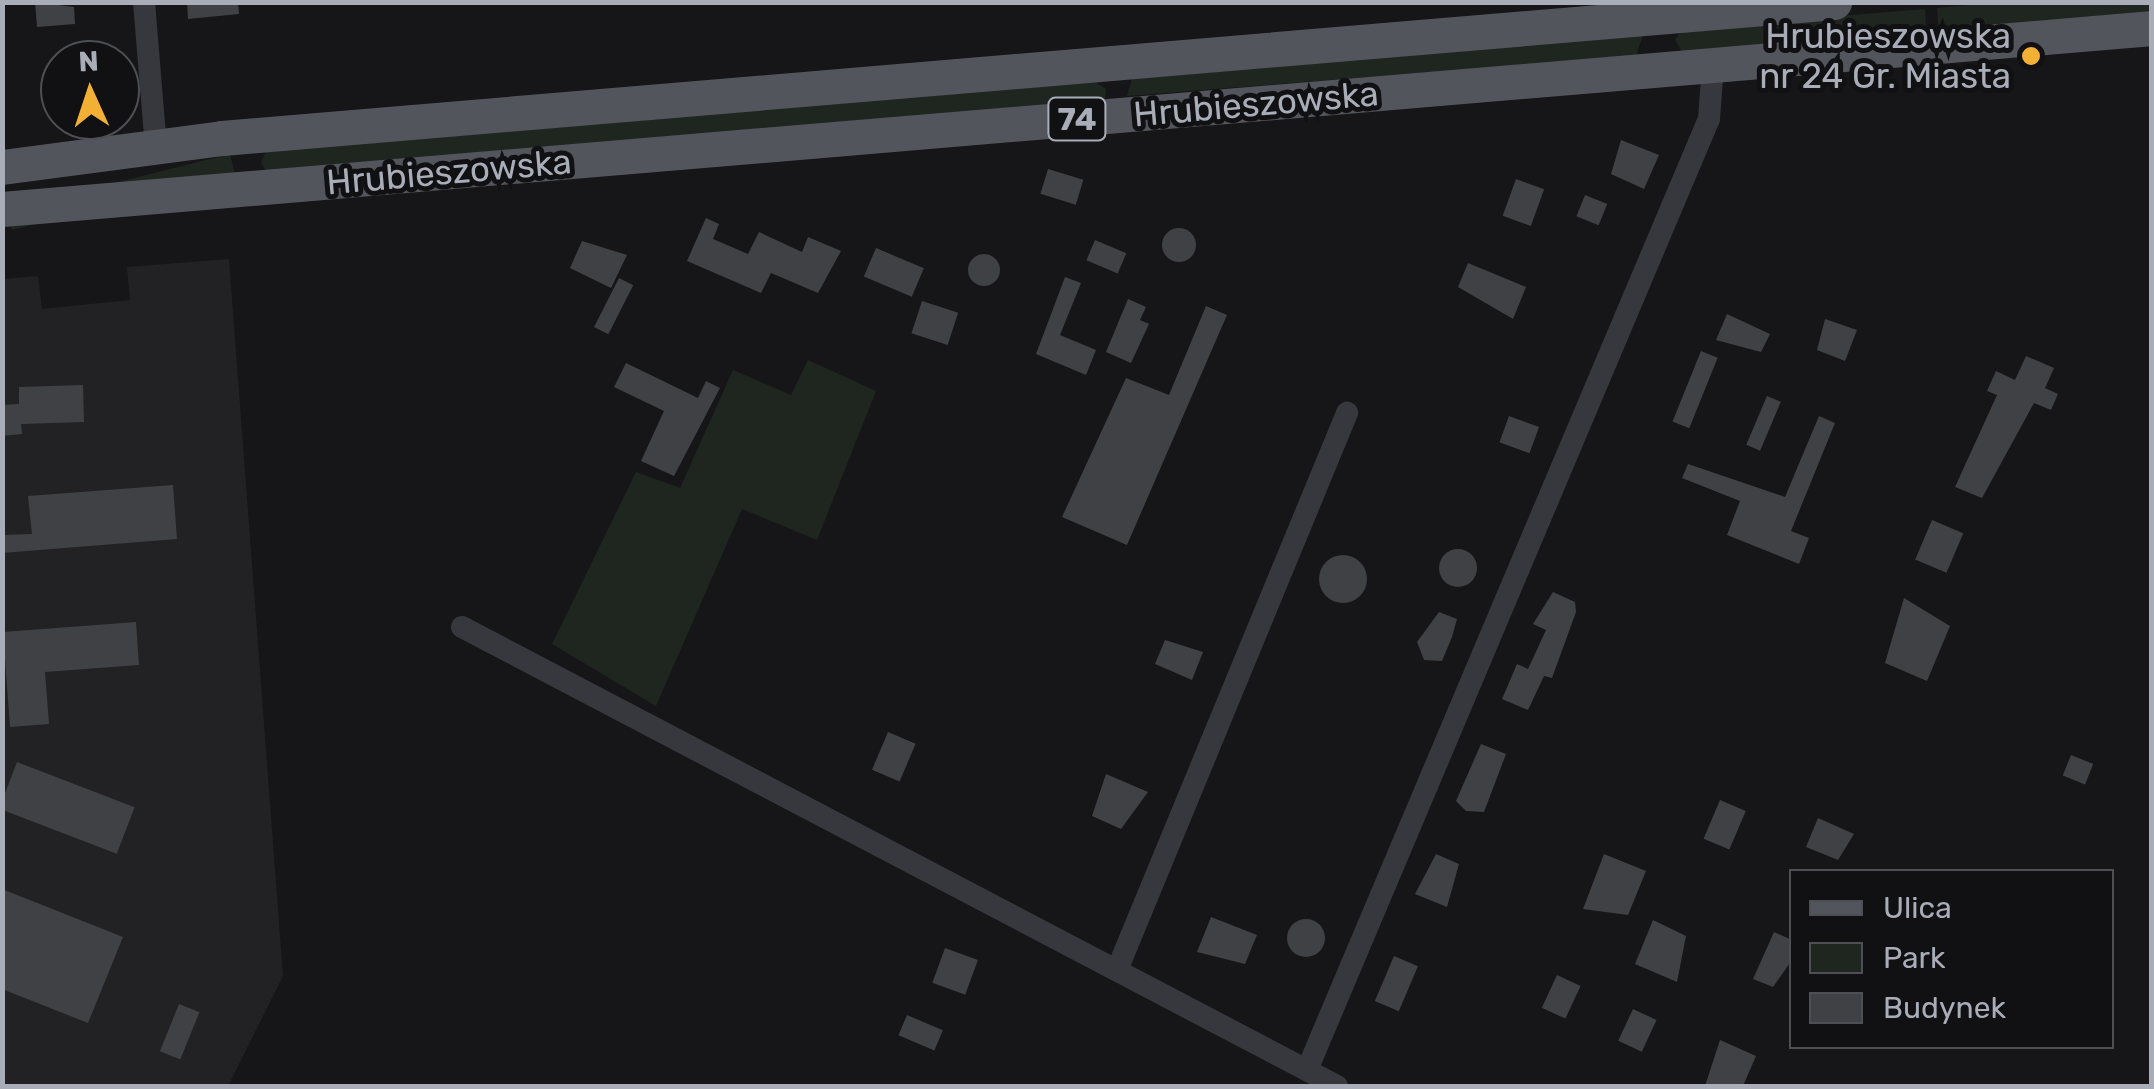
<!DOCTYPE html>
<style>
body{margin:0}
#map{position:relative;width:2154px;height:1089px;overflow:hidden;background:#161618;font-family:Rubik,sans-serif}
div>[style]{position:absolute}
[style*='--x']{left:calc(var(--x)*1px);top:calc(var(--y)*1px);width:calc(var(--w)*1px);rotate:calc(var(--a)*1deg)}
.built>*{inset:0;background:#222225}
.green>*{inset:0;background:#1e261f;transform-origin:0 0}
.building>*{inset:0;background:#404145;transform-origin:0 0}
.round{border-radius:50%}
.street>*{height:22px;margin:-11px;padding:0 11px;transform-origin:11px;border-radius:11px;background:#37383d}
.primary>*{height:35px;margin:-17.5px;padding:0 17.5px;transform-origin:17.5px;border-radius:17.5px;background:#53555c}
.dots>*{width:28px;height:28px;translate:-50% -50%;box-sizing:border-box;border:5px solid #111113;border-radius:50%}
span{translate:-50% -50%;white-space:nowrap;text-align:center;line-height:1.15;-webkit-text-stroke:10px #111113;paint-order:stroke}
.shield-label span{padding:2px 8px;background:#111113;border:2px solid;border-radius:8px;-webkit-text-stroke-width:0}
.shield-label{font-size:32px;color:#a8adb8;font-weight:700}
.poi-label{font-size:35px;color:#a8adb8}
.right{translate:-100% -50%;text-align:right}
.street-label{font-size:35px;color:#a8adb8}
.frame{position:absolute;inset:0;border:5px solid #a8adb8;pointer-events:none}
.legend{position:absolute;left:1789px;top:869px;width:325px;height:180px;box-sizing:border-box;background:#111113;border:2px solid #4d4f55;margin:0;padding:12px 18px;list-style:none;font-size:30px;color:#a8adb8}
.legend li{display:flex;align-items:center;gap:20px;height:50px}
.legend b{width:50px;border:2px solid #4d4f55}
.north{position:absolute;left:40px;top:40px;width:100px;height:100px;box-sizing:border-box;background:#111113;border:2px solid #4d4f55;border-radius:50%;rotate:357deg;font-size:28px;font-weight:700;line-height:40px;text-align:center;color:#a8adb8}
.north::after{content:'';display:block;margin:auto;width:35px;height:45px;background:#f2b134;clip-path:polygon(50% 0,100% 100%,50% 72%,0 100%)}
</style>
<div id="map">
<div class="built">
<i style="clip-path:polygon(229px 259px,283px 976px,228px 1086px,3px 1086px,3px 279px,38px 276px,42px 309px,130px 300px,127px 267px)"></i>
</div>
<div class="green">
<i style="clip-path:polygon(1999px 2px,2152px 3px,2151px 12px,1939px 37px,1937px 8px)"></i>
<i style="clip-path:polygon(1925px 9px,1927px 38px,1684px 55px,1675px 40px,1682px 29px)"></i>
<i style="clip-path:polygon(1643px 35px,1636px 56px,1127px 96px,1132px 79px)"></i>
<i style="clip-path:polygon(1092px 80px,1106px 89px,1105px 101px,266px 172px,261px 162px,266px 151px)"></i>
<i style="left:230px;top:154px;width:21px;height:230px;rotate:76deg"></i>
<i style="clip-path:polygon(808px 360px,876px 391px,817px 540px,742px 509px,656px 706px,552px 644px,636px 472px,680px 488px,733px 370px,791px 395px)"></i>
</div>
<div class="building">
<i style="clip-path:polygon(35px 2px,74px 7px,75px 24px,37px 27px)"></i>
<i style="clip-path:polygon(187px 2px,238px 2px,239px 14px,188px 19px)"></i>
<i style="clip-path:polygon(1621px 140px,1659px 155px,1644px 189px,1611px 174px)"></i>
<i style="left:1048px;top:169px;width:37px;height:26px;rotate:17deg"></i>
<i style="left:1516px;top:179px;width:30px;height:39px;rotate:20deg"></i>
<i style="left:1585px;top:195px;width:24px;height:23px;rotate:22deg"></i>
<i style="clip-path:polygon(706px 218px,719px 224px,713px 239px,748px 254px,759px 232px,802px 252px,808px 237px,841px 251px,818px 293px,771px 273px,761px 293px,687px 261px)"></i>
<i class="round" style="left:1162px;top:228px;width:34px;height:34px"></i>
<i style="left:1095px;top:240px;width:34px;height:22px;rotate:23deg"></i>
<i style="clip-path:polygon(582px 241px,627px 255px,611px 288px,570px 268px)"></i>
<i style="left:876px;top:248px;width:52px;height:31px;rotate:23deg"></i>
<i class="round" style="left:968px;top:254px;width:32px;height:32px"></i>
<i style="clip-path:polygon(1468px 263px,1526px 287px,1513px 319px,1458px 287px)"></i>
<i style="clip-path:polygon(1065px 277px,1081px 283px,1060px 335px,1096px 350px,1086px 375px,1036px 354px)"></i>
<i style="left:619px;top:278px;width:16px;height:55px;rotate:27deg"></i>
<i style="clip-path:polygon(1128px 299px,1146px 307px,1140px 320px,1149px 324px,1131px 363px,1106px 352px)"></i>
<i style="left:922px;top:301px;width:38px;height:34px;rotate:18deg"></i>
<i style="clip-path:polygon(1206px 306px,1227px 315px,1127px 545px,1062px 517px,1126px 378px,1169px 395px)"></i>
<i style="clip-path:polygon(1727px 314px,1770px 334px,1761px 352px,1716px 340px)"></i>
<i style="clip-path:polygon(1825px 319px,1857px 330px,1845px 361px,1817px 350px)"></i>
<i style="left:1701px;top:351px;width:18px;height:76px;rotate:22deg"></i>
<i style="clip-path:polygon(2026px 356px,2054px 368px,2045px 388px,2058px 394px,2051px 410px,2034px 403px,1982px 498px,1955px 487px,1997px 395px,1987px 391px,1996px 371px,2015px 380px)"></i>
<i style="clip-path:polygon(626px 363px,698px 398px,706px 381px,720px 388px,674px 476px,641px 461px,664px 411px,614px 387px)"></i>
<i style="clip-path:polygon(83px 385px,84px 422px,21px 424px,22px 434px,2px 436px,2px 405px,19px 404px,19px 387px)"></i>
<i style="left:1767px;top:396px;width:15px;height:53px;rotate:23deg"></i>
<i style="left:1509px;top:416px;width:32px;height:28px;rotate:20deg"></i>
<i style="clip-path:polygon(1819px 416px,1835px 423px,1791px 531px,1809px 538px,1799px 564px,1727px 535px,1740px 501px,1682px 478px,1688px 464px,1785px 497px)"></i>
<i style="clip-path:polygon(173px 485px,177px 539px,2px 553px,2px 535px,32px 534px,28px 496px)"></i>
<i style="left:1932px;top:520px;width:34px;height:43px;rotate:23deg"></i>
<i class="round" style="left:1439px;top:549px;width:38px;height:38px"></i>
<i class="round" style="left:1319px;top:555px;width:48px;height:48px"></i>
<i style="clip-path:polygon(1553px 592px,1575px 602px,1576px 612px,1552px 678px,1544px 676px,1528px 710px,1502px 699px,1517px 664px,1528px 669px,1546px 630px,1533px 624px)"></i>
<i style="clip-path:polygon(1904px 598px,1950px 626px,1927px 681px,1885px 663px)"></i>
<i style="clip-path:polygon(1439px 612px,1457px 619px,1452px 637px,1442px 661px,1424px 660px,1417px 642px)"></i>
<i style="clip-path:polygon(136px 622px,139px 665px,45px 672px,49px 724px,10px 727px,3px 632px)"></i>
<i style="clip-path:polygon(1165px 640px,1203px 652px,1192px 680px,1155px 664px)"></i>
<i style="left:888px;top:732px;width:30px;height:41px;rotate:23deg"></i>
<i style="clip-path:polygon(1481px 744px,1506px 754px,1484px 812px,1466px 811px,1456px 801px)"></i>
<i style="left:2071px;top:755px;width:24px;height:22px;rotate:22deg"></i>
<i style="left:17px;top:762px;width:126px;height:50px;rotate:21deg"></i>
<i style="clip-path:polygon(1106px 774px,1148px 792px,1121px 829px,1092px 816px)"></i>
<i style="left:1720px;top:800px;width:28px;height:42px;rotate:23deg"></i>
<i style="clip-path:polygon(1818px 818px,1854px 834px,1838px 860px,1806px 847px)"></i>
<i style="clip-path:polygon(1436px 854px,1459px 864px,1447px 907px,1415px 894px)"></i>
<i style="clip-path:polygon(1604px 854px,1646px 871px,1628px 915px,1583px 909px)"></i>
<i style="clip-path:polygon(2px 889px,123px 937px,88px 1023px,2px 989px)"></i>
<i style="clip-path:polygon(1211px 917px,1257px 935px,1245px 964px,1197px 952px)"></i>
<i class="round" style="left:1287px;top:919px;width:38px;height:38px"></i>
<i style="clip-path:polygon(1653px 920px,1686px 936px,1677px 982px,1635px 964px)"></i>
<i style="clip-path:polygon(1774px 932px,1792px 940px,1792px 960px,1773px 987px,1753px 979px)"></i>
<i style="left:945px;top:948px;width:35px;height:37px;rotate:20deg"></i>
<i style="left:1394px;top:956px;width:26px;height:49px;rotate:23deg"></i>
<i style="left:1557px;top:975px;width:26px;height:36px;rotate:25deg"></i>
<i style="left:179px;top:1004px;width:22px;height:51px;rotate:22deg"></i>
<i style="left:1633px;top:1009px;width:26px;height:35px;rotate:25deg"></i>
<i style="left:907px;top:1015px;width:39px;height:22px;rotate:23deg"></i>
<i style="clip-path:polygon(1720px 1040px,1756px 1056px,1743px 1086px,1705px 1086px)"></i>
</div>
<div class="street">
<i style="--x:144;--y:2;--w:145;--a:85.3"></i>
<i style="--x:462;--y:627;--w:988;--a:27.68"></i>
<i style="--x:1117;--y:970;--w:603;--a:-67.56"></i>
<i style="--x:1307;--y:1070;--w:1032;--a:-67.09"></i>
<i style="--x:1709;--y:119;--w:54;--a:-85.8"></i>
</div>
<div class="primary">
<i style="--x:2;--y:167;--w:222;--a:-7.5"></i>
<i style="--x:222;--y:138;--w:1618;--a:-4.82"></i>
<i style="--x:2;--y:209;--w:2158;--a:-4.81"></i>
</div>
<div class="dots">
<i style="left:2031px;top:56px;background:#f2b134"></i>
</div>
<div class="shield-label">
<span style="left:1077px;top:119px">74</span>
</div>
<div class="poi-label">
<span class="right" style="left:2011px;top:56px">Hrubieszowska<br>nr 24 Gr. Miasta</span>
</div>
<div class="street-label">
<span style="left:1256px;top:104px;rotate:-5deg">Hrubieszowska</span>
<span style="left:449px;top:172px;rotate:-5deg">Hrubieszowska</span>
</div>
<div class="frame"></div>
<ul class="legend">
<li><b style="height:12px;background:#53555c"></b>Ulica</li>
<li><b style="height:28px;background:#1e261f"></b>Park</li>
<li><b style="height:28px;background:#404145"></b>Budynek</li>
</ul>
<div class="north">N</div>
</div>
